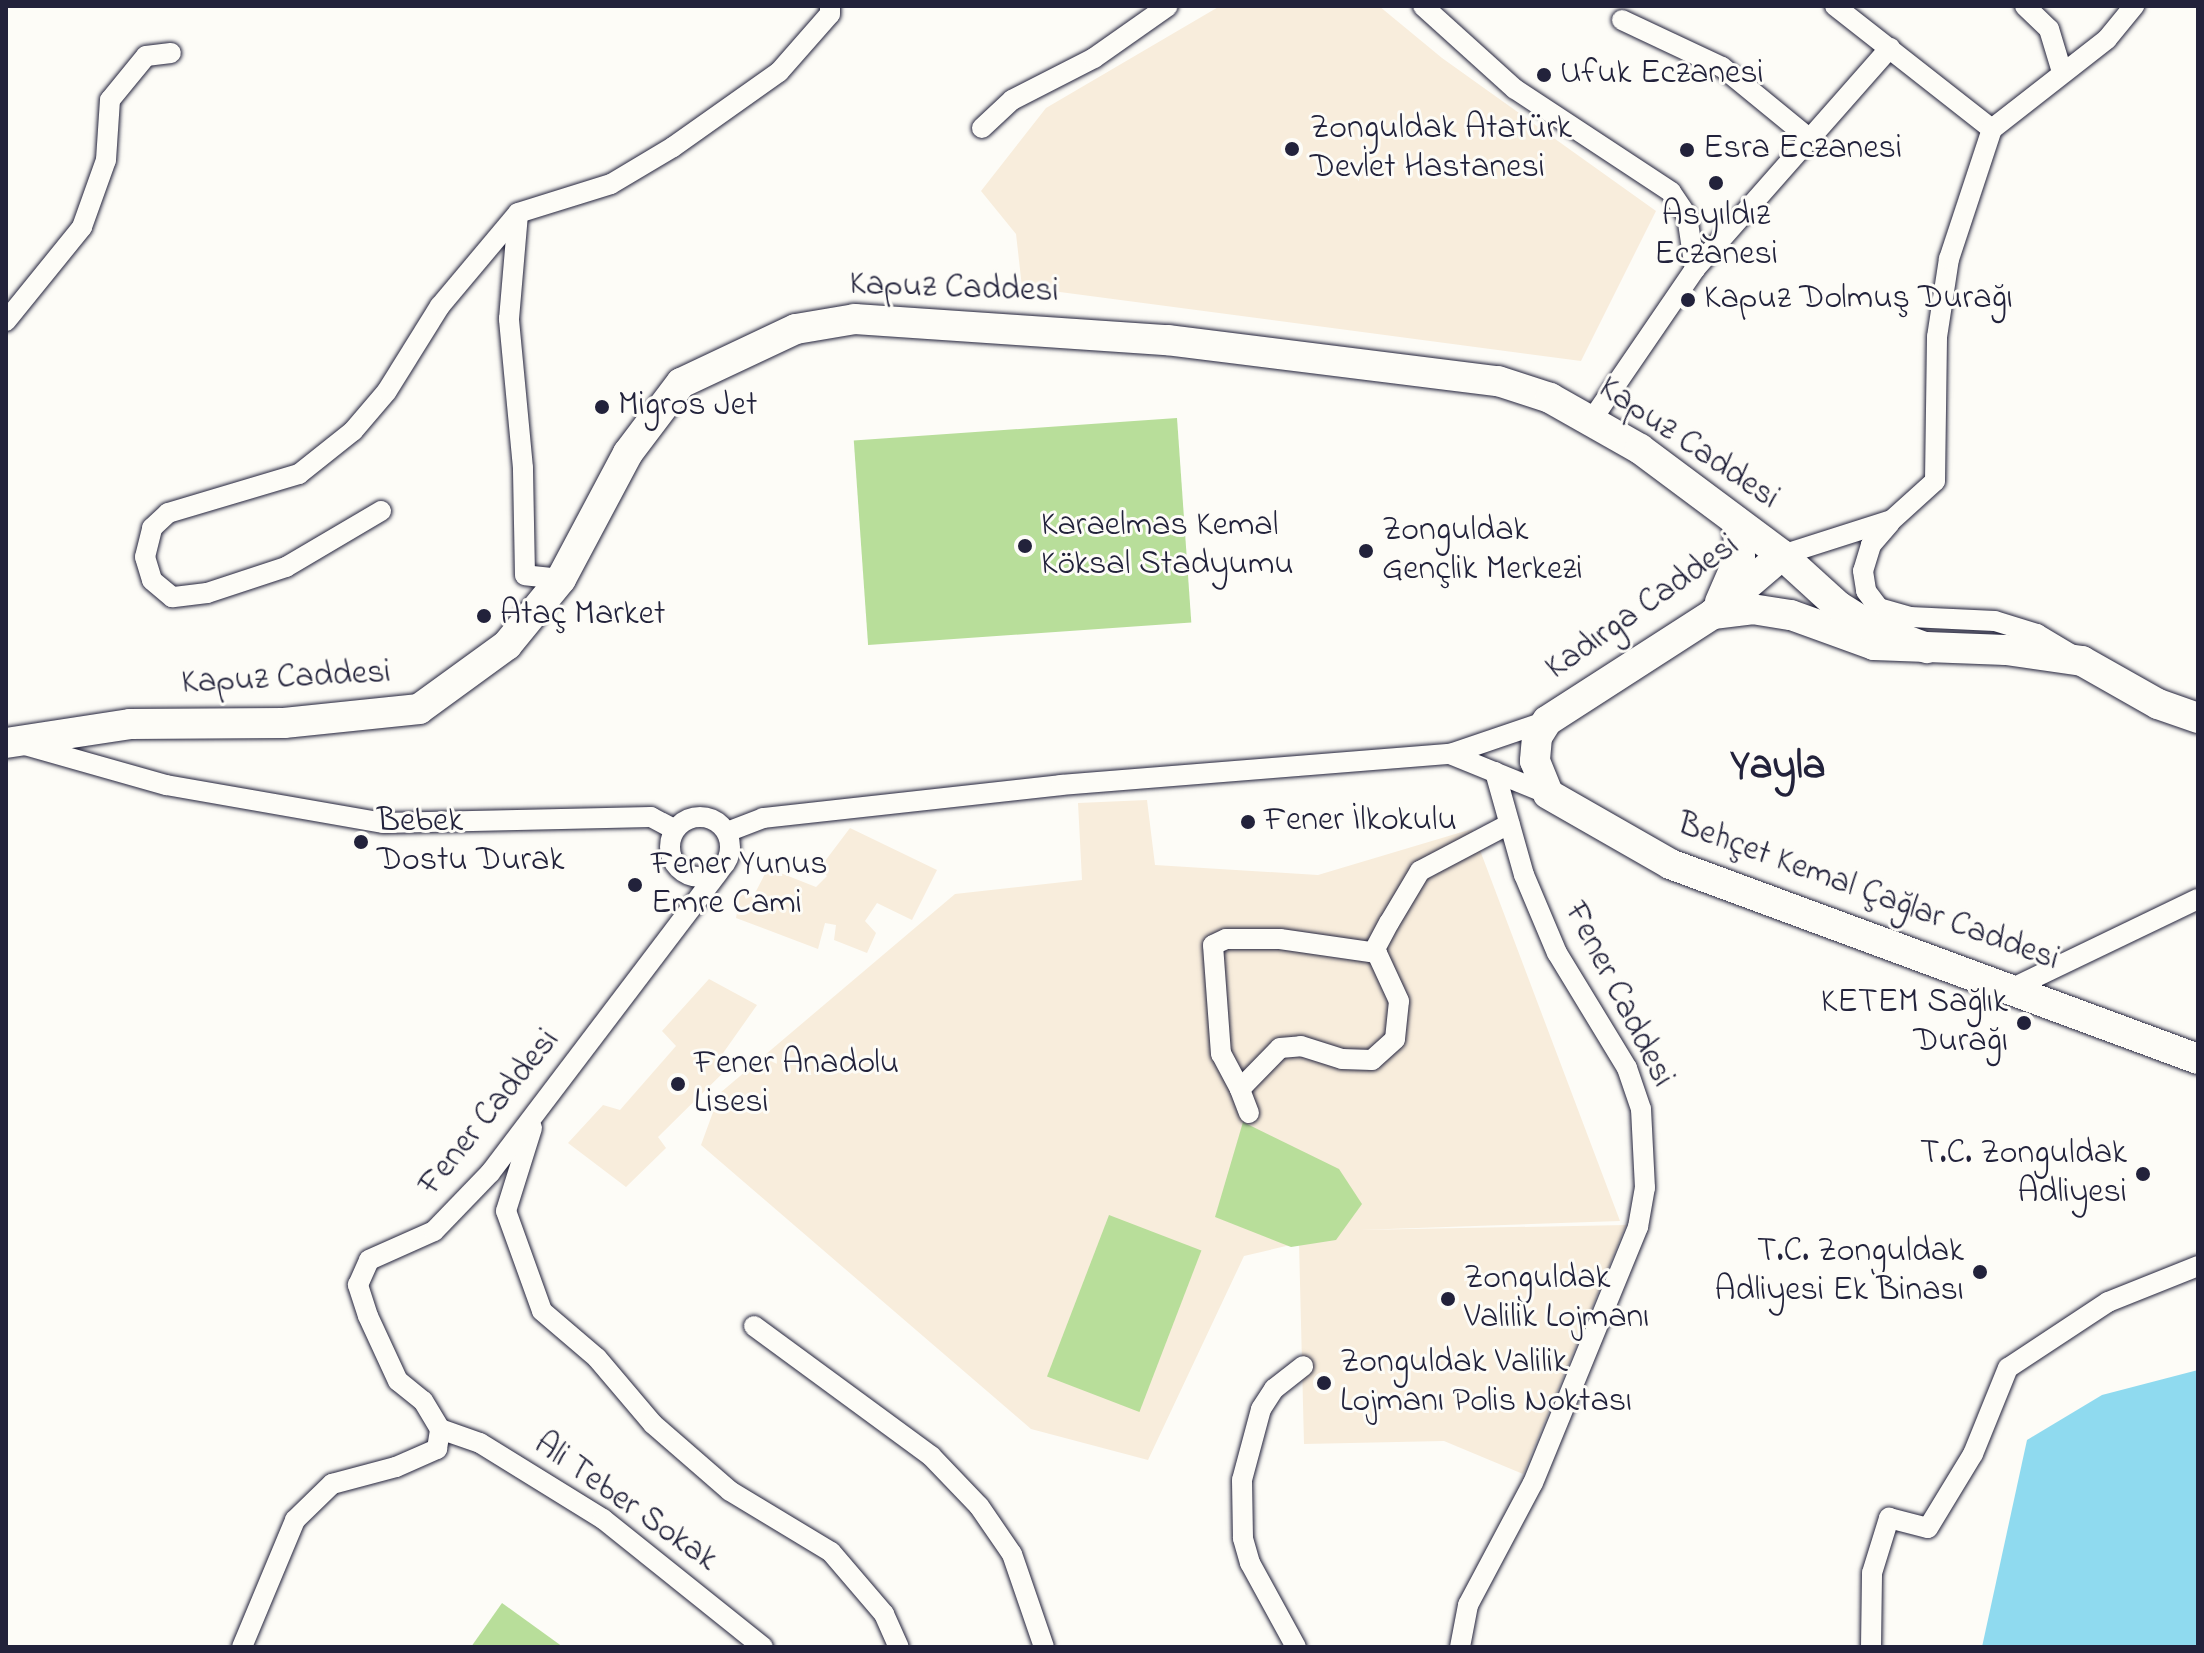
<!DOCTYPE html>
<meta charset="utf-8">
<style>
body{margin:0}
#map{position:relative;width:2204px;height:1653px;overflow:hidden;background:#fdfcf7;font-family:"Indie Flower",sans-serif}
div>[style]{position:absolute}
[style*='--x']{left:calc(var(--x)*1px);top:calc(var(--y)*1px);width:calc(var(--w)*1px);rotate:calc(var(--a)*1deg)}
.built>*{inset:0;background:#f8eddc}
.green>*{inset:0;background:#b8de9a;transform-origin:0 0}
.water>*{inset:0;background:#8fdaef}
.roads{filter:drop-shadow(0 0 2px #22223b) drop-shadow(0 0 2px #22223b)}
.minor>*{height:20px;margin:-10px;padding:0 10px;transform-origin:10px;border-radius:10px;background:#fdfcf7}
.minor>.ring{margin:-10px;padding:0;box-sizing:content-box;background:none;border:20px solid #fdfcf7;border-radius:50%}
.secondary>*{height:30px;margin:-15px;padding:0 15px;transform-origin:15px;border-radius:15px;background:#fdfcf7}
.dots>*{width:22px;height:22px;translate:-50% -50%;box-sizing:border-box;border:4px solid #fdfcf7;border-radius:50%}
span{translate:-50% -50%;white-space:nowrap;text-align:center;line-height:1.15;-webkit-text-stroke:6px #fdfcf7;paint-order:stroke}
.poi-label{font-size:34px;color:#22223b}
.left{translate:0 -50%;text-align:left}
.right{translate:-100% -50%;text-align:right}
.street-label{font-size:34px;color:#22223b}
.district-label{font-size:42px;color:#22223b;font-weight:700}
.frame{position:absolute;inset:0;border:8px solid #22223b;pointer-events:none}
</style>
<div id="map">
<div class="built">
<i style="clip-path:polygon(1220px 6px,1379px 6px,1442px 58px,1656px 211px,1581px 361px,1022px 287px,1016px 234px,981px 191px,1046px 108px)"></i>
<i style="clip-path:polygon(1147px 800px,1155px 865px,1318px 875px,1472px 829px,1620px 1221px,1359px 1230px,1626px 1225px,1523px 1474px,1444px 1441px,1304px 1444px,1299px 1243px,1244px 1256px,1148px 1460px,1031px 1429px,701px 1145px,720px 1093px,955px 894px,1082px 880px,1078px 803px)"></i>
<i style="clip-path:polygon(850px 828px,937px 870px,912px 920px,877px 903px,865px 921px,876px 933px,867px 953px,834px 940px,836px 925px,825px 923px,818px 949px,736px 918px,740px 894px,753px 897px,768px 868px,816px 887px,827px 876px,819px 869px)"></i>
<i style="clip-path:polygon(709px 979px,757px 1005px,721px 1056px,734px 1062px,658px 1137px,666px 1148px,626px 1187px,568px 1143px,603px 1105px,620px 1110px,676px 1046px,662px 1031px)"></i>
</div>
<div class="green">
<i style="left:1177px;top:418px;width:205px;height:324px;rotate:86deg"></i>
<i style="clip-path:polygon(1243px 1122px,1339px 1169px,1362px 1204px,1336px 1240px,1291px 1247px,1215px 1217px)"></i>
<i style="left:1109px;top:1215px;width:99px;height:173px;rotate:21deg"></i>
<i style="clip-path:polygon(502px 1603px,563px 1647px,471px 1647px)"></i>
</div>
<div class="water">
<i style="clip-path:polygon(2198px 1370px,2198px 1647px,1982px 1647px,2027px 1440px,2102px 1395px)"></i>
</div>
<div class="roads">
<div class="minor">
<i style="--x:1423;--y:6;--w:124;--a:42.1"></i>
<i style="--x:1515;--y:89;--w:187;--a:33.4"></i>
<i style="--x:1671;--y:192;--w:29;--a:56"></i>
<i style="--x:1687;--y:216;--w:54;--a:81.4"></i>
<i style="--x:1695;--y:269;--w:184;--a:124.4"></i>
<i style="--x:1835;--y:6;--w:199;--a:38.1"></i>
<i style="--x:2025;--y:6;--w:33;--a:44"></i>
<i style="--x:2049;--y:29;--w:45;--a:73.2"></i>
<i style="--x:1622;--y:20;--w:110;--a:25.2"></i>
<i style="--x:1722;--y:67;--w:114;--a:39.3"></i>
<i style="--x:982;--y:128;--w:41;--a:-43"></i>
<i style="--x:1012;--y:100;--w:92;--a:-27.1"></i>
<i style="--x:1094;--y:58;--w:90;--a:-35.1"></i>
<i style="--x:1695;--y:269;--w:295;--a:-48.6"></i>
<i style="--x:6;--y:321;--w:121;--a:-51"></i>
<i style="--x:82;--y:227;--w:71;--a:-70.3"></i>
<i style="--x:106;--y:160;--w:60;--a:-86.2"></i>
<i style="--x:110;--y:100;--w:57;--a:-50.7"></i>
<i style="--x:146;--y:56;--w:25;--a:-7"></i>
<i style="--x:381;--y:511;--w:110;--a:149.5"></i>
<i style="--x:286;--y:567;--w:83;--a:161.8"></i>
<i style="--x:207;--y:593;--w:35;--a:173"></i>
<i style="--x:172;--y:597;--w:26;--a:-140"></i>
<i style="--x:152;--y:580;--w:24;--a:-107"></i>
<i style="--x:145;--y:557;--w:30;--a:-76"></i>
<i style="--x:152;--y:528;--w:22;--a:-43"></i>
<i style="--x:168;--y:513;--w:137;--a:-16.6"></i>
<i style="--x:299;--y:474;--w:69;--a:-38.5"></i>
<i style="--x:353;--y:431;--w:52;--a:-49.6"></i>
<i style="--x:387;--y:391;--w:100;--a:-58.1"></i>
<i style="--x:440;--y:306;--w:121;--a:-50"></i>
<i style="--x:1890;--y:523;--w:29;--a:131"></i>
<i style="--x:1871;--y:545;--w:27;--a:107"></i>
<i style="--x:1863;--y:571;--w:20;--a:81"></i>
<i style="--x:1866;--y:591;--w:21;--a:53"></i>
<i style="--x:1879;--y:608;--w:32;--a:16"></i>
<i style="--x:1910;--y:617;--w:85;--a:2.7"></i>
<i style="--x:1995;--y:621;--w:44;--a:17.2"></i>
<i style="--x:2037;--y:634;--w:41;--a:31"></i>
<i style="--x:1782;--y:555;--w:115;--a:-17.7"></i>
<i style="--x:1892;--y:520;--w:58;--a:-42.2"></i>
<i style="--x:1935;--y:481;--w:144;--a:-89.2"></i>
<i style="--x:1937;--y:337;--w:79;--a:-81.3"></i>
<i style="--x:1949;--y:259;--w:137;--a:-71.7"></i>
<i style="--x:1992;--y:129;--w:146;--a:-38"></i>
<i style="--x:2107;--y:39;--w:43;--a:-50.7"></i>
<i style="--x:561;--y:579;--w:36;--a:-174"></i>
<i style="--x:525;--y:575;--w:107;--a:-91.1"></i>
<i style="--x:523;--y:468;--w:150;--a:-95.4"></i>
<i style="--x:509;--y:319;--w:106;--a:-85.1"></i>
<i style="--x:518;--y:213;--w:97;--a:-17.3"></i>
<i style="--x:611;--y:184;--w:72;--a:-30.8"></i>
<i style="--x:673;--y:147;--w:130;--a:-35.3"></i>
<i style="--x:779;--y:72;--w:77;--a:-48.7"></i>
<i style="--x:830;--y:14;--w:8;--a:-90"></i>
<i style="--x:21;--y:744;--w:151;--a:15.8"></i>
<i style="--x:166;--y:785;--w:220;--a:9.9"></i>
<i style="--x:383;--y:823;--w:268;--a:-1.3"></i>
<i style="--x:651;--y:817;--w:27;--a:28"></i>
<i style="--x:1450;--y:754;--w:106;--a:22.2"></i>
<i class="ring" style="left:670px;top:817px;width:40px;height:40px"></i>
<i style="--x:727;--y:832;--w:39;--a:-21"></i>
<i style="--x:763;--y:818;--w:300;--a:-6.3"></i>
<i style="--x:1061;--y:785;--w:390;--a:-4.6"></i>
<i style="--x:1450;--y:754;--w:102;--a:-18.8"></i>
<i style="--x:2015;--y:987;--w:203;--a:-25.7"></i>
<i style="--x:1240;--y:1089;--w:40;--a:-118"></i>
<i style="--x:1221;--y:1054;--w:109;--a:-94.2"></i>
<i style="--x:1213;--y:945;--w:14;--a:-25"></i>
<i style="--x:1226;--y:939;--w:54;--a:0"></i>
<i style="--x:1280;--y:939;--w:98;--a:8.2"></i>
<i style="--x:1249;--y:1113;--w:26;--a:-111"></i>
<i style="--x:1240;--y:1089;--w:57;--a:-45.7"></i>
<i style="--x:1280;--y:1048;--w:21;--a:-5"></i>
<i style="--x:1301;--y:1046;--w:43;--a:17.6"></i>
<i style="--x:1342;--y:1059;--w:30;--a:2"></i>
<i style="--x:1372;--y:1060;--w:31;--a:-42"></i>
<i style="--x:1395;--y:1039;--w:38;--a:-84"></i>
<i style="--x:1399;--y:1001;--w:57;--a:-114.8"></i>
<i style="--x:1375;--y:949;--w:30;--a:-62"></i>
<i style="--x:1389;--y:923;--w:61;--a:-59.2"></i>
<i style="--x:1420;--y:871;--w:101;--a:-27.8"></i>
<i style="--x:532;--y:1128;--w:87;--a:107.4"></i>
<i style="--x:506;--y:1211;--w:106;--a:70.2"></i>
<i style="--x:542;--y:1311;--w:72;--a:40.5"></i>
<i style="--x:597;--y:1358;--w:87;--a:49.7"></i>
<i style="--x:653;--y:1424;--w:102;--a:41"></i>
<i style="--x:730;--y:1491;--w:118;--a:31.1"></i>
<i style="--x:831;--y:1552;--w:82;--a:49.5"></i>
<i style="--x:884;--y:1614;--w:36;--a:66"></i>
<i style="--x:754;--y:1326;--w:220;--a:36.3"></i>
<i style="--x:931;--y:1456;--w:69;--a:46.2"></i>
<i style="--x:979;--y:1506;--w:58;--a:55.5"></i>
<i style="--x:1012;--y:1554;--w:98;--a:71"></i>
<i style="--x:440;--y:1429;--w:42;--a:19.3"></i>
<i style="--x:480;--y:1443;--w:145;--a:31.7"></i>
<i style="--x:603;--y:1519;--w:205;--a:38.7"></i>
<i style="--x:242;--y:1647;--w:138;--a:-67.3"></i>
<i style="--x:295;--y:1520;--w:52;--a:-44.2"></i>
<i style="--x:332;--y:1484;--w:66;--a:-14.9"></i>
<i style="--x:396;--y:1467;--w:45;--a:-23.7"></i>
<i style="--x:437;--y:1449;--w:20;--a:-81"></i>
<i style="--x:440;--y:1429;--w:33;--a:-121"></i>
<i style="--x:423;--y:1401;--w:32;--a:-141"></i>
<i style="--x:398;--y:1381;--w:72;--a:-114.8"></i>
<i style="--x:368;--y:1316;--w:33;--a:-108"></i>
<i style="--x:358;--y:1285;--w:27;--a:-66"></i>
<i style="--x:369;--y:1260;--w:71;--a:-24"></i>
<i style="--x:434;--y:1231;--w:81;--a:-46"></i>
<i style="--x:490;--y:1173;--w:379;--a:-52.8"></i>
<i style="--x:1296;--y:1647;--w:96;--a:-118.7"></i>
<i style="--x:1250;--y:1563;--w:26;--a:-106"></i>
<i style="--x:1243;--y:1538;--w:58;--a:-91"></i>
<i style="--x:1242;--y:1480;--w:73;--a:-75"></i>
<i style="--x:1261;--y:1409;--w:24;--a:-57"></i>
<i style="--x:1274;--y:1389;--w:37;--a:-38"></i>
<i style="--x:1460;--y:1647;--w:43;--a:-79.2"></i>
<i style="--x:1468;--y:1605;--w:138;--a:-62"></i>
<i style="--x:1533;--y:1483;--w:277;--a:-67.7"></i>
<i style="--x:1638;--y:1227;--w:40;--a:-80"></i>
<i style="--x:1645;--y:1188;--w:79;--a:-92.9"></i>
<i style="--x:1641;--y:1109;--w:43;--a:-108.9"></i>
<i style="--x:1627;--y:1068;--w:135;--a:-121.3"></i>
<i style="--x:1557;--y:953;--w:85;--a:-112.9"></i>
<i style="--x:1524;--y:875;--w:107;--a:-105.7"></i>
<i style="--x:1871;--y:1647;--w:74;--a:-89.2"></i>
<i style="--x:1872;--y:1573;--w:58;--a:-72.8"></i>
<i style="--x:1889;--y:1518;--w:40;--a:14.4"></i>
<i style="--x:1928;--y:1528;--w:87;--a:-58.7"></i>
<i style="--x:1973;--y:1454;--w:93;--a:-67.9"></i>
<i style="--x:2008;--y:1368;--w:120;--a:-33.4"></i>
<i style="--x:2108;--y:1302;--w:97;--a:-21.8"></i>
</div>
<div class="secondary">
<i style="--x:1782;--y:555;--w:91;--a:139.5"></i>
<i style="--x:1713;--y:614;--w:197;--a:147.2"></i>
<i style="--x:1547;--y:721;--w:19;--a:122"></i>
<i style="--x:1537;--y:737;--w:24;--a:95"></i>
<i style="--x:1535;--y:761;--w:35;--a:68"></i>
<i style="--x:1548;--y:794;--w:141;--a:29.8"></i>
<i style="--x:1670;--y:864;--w:563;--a:20.27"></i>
<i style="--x:1720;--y:602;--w:50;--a:-66.5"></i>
<i style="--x:1740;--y:556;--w:34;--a:-95"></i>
<i style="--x:1713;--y:614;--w:39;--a:-7"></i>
<i style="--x:1752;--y:609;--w:39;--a:9"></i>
<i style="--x:1791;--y:615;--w:88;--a:19.9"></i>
<i style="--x:1874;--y:645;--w:132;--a:2.2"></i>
<i style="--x:2006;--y:650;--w:77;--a:8.2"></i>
<i style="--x:2082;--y:661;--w:87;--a:29.5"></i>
<i style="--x:2158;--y:704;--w:42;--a:19.3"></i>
<i style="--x:6;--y:743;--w:125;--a:-8.7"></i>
<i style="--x:130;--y:724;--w:154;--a:-0.4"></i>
<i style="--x:284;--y:723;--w:136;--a:-5.9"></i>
<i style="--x:419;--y:709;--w:109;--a:-36"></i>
<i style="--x:507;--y:645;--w:85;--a:-50.7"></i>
<i style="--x:561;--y:579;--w:143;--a:-62"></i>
<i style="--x:628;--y:453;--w:88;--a:-52.9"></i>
<i style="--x:681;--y:383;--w:127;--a:-25.2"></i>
<i style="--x:796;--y:329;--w:60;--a:-9.6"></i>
<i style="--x:855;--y:319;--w:313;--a:3.9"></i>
<i style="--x:1167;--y:340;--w:334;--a:7.1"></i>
<i style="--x:1498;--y:381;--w:55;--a:18.1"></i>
<i style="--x:1550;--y:398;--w:103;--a:29.5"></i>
<i style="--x:1640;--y:449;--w:177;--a:36.7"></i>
<i style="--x:1782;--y:555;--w:76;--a:42.3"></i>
<i style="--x:1838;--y:606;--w:39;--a:32"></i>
<i style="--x:1871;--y:627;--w:60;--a:20.6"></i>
</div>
</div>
<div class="dots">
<i style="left:1544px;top:75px;background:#22223b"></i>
<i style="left:1292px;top:149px;background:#22223b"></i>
<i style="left:1687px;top:150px;background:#22223b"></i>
<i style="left:1716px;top:183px;background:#22223b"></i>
<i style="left:1688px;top:300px;background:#22223b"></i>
<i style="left:602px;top:407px;background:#22223b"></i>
<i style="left:1025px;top:546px;background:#22223b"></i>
<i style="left:1366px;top:551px;background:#22223b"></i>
<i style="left:484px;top:616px;background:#22223b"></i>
<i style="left:1248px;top:822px;background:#22223b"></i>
<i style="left:361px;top:842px;background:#22223b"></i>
<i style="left:635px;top:885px;background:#22223b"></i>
<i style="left:2024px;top:1023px;background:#22223b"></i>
<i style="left:678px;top:1084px;background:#22223b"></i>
<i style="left:2143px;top:1174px;background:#22223b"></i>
<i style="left:1980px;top:1272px;background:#22223b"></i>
<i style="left:1448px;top:1299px;background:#22223b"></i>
<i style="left:1324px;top:1383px;background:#22223b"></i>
</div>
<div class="poi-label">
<span class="left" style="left:1560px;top:75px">Ufuk Eczanesi</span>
<span class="left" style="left:1310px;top:149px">Zonguldak Atatürk<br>Devlet Hastanesi</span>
<span class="left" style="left:1703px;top:150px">Esra Eczanesi</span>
<span style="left:1716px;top:236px">Asyıldız<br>Eczanesi</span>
<span class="left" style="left:1704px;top:300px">Kapuz Dolmuş Durağı</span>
<span class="left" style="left:618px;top:407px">Migros Jet</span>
<span class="left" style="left:1041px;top:546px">Karaelmas Kemal<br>Köksal Stadyumu</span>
<span class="left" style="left:1382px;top:551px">Zonguldak<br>Gençlik Merkezi</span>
<span class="left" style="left:500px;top:616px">Ataç Market</span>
<span class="left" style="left:377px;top:842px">Bebek<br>Dostu Durak</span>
<span class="left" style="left:1264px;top:822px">Fener İlkokulu</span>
<span class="left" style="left:651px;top:885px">Fener Yunus<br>Emre Cami</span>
<span class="right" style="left:2008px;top:1023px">KETEM Sağlık<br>Durağı</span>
<span class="left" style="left:694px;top:1084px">Fener Anadolu<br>Lisesi</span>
<span class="right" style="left:2127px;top:1174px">T.C. Zonguldak<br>Adliyesi</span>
<span class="right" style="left:1964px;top:1272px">T.C. Zonguldak<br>Adliyesi Ek Binası</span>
<span class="left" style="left:1464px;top:1299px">Zonguldak<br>Valilik Lojmanı</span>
<span class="left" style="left:1340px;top:1383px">Zonguldak Valilik<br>Lojmanı Polis Noktası</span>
</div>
<div class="street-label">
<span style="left:954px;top:289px;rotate:2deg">Kapuz Caddesi</span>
<span style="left:1688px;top:444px;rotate:34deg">Kapuz Caddesi</span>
<span style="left:1643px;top:608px;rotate:-35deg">Kadırga Caddesi</span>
<span style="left:286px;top:679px;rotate:-3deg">Kapuz Caddesi</span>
<span style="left:1868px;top:893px;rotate:20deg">Behçet Kemal Çağlar Caddesi</span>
<span style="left:1618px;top:995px;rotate:63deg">Fener Caddesi</span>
<span style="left:490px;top:1113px;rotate:-51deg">Fener Caddesi</span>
<span style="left:625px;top:1503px;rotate:35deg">Ali Teber Sokak</span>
</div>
<div class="district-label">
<span style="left:1778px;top:767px">Yayla</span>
</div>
<div class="frame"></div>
</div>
